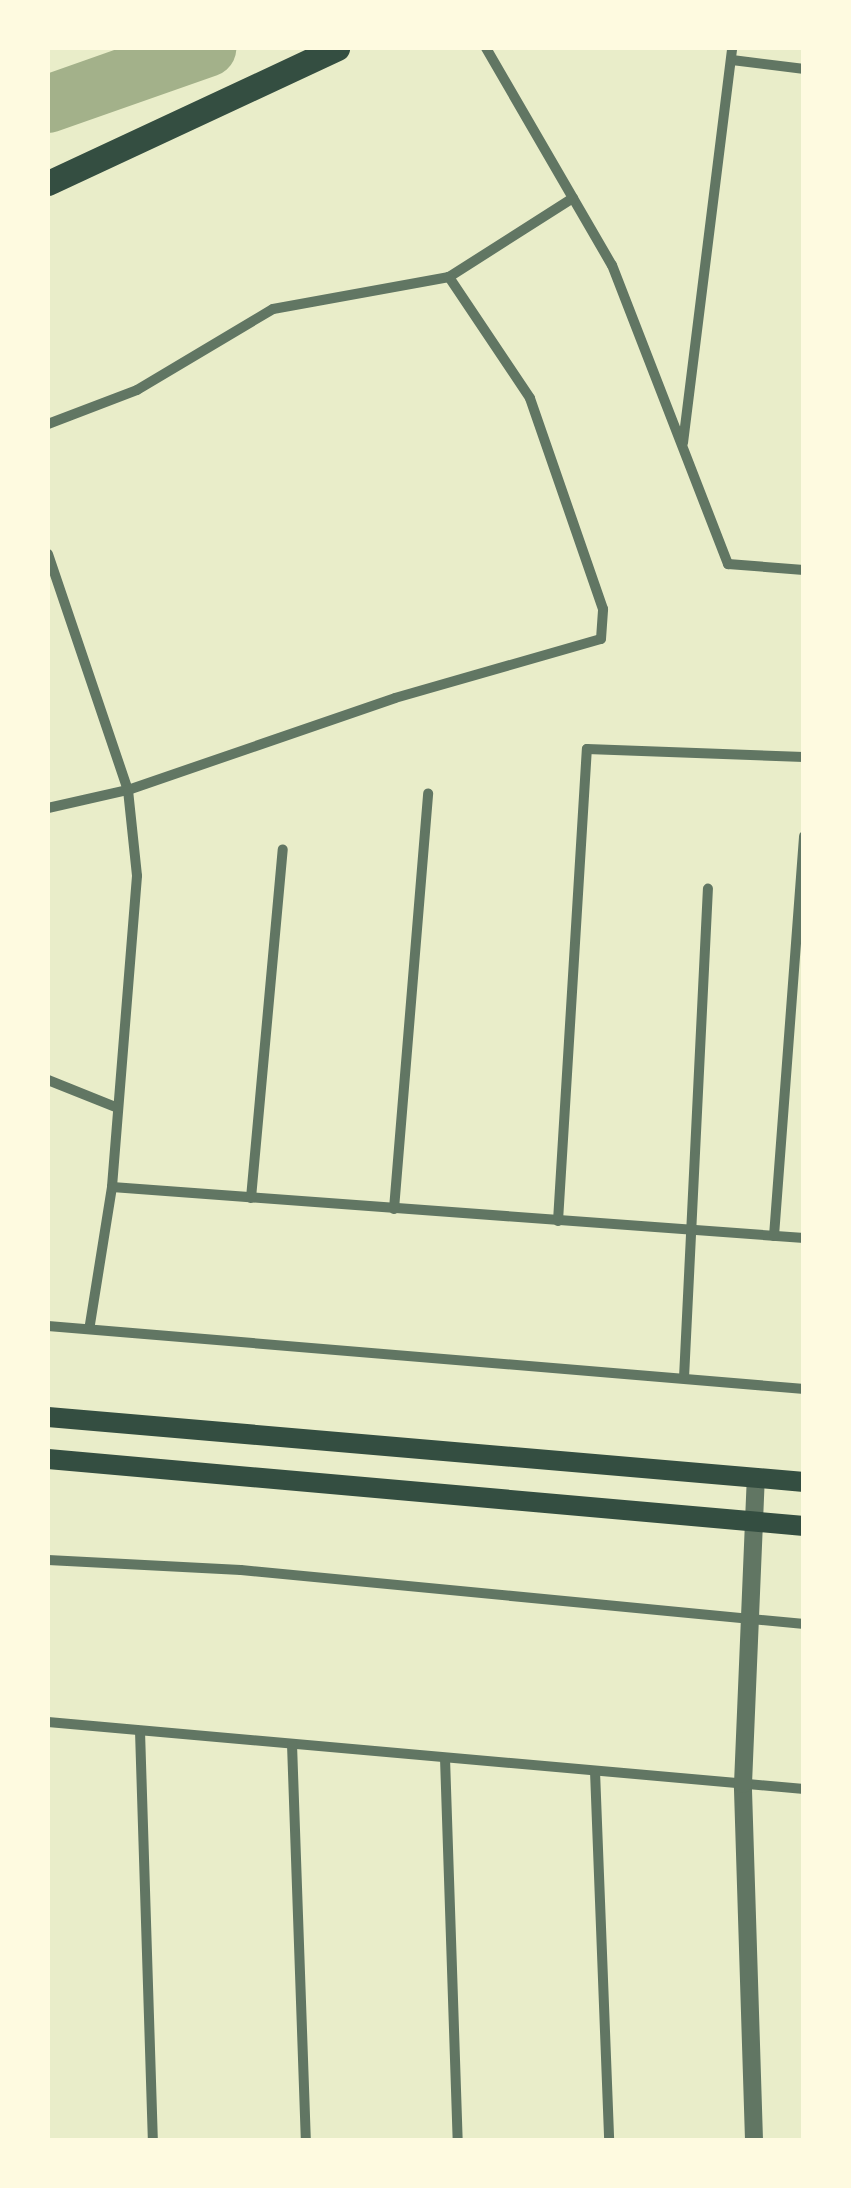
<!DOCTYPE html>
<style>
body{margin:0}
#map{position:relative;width:851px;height:2188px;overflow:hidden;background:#e9edc9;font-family:Roboto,sans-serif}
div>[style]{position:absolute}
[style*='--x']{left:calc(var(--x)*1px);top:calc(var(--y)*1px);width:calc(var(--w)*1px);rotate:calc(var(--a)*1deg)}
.river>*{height:58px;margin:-29px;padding:0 29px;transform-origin:29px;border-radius:29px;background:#a3b18a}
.minor>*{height:10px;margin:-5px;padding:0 5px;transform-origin:5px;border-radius:5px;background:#617663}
.tertiary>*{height:18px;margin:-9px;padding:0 9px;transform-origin:9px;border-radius:9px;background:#617663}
.secondary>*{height:20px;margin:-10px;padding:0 10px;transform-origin:10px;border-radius:10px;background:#344e41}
.motorway>*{height:25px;margin:-12.5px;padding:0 12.5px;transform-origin:12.5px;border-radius:12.5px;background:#344e41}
span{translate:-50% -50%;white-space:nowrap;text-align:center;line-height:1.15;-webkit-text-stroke:10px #fefae0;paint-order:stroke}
.frame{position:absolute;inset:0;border:50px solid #fefae0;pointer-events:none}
</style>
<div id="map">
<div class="river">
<i style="--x:48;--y:104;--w:169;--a:-19.4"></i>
</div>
<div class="minor">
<i style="--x:486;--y:48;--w:251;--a:59.9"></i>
<i style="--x:612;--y:265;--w:321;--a:68.8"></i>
<i style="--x:728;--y:564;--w:76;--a:4.5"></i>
<i style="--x:732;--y:60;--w:73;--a:7.1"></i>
<i style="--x:48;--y:424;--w:95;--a:-20.9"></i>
<i style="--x:137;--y:390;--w:158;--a:-30.8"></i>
<i style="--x:273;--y:309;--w:179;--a:-10.3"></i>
<i style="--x:449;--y:277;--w:147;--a:-32.5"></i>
<i style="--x:683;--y:443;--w:398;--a:-82.9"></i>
<i style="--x:48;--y:554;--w:249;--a:71.3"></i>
<i style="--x:128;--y:790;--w:86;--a:84"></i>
<i style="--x:137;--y:876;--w:312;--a:94.6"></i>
<i style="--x:112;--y:1187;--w:140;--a:99.1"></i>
<i style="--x:48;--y:808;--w:82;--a:-12.7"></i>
<i style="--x:128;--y:790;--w:282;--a:-19"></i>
<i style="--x:395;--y:698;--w:214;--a:-16"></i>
<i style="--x:601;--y:639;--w:30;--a:-86"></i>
<i style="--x:603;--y:609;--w:223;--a:-109.1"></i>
<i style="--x:530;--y:398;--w:146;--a:-123.8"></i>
<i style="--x:48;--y:1080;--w:75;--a:21.8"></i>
<i style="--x:112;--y:1187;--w:694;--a:4.22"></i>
<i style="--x:251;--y:1198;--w:350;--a:-84.8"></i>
<i style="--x:394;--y:1209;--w:417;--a:-85.3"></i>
<i style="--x:558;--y:1221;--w:473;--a:-86.5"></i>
<i style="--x:587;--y:749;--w:217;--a:2.1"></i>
<i style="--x:774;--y:1236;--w:401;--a:-85.7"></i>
<i style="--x:48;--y:1326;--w:759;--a:4.76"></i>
<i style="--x:684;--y:1378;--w:490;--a:-87.2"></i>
<i style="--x:48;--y:1560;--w:193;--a:3"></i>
<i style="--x:241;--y:1570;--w:566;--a:5.48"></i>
<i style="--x:48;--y:1722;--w:759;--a:5.06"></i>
<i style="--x:140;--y:1731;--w:409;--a:88.2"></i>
<i style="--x:292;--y:1744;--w:396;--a:88"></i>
<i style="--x:445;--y:1758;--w:382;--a:88.1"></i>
<i style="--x:595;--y:1771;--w:369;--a:87.8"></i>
</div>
<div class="tertiary">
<i style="--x:754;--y:2140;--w:356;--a:-91.8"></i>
<i style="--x:743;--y:1784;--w:306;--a:-87.6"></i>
</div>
<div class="secondary">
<i style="--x:48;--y:1417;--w:759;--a:4.91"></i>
<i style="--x:48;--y:1459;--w:759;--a:5.06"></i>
</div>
<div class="motorway">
<i style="--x:48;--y:183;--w:319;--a:-25"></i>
</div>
<div class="frame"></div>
</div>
